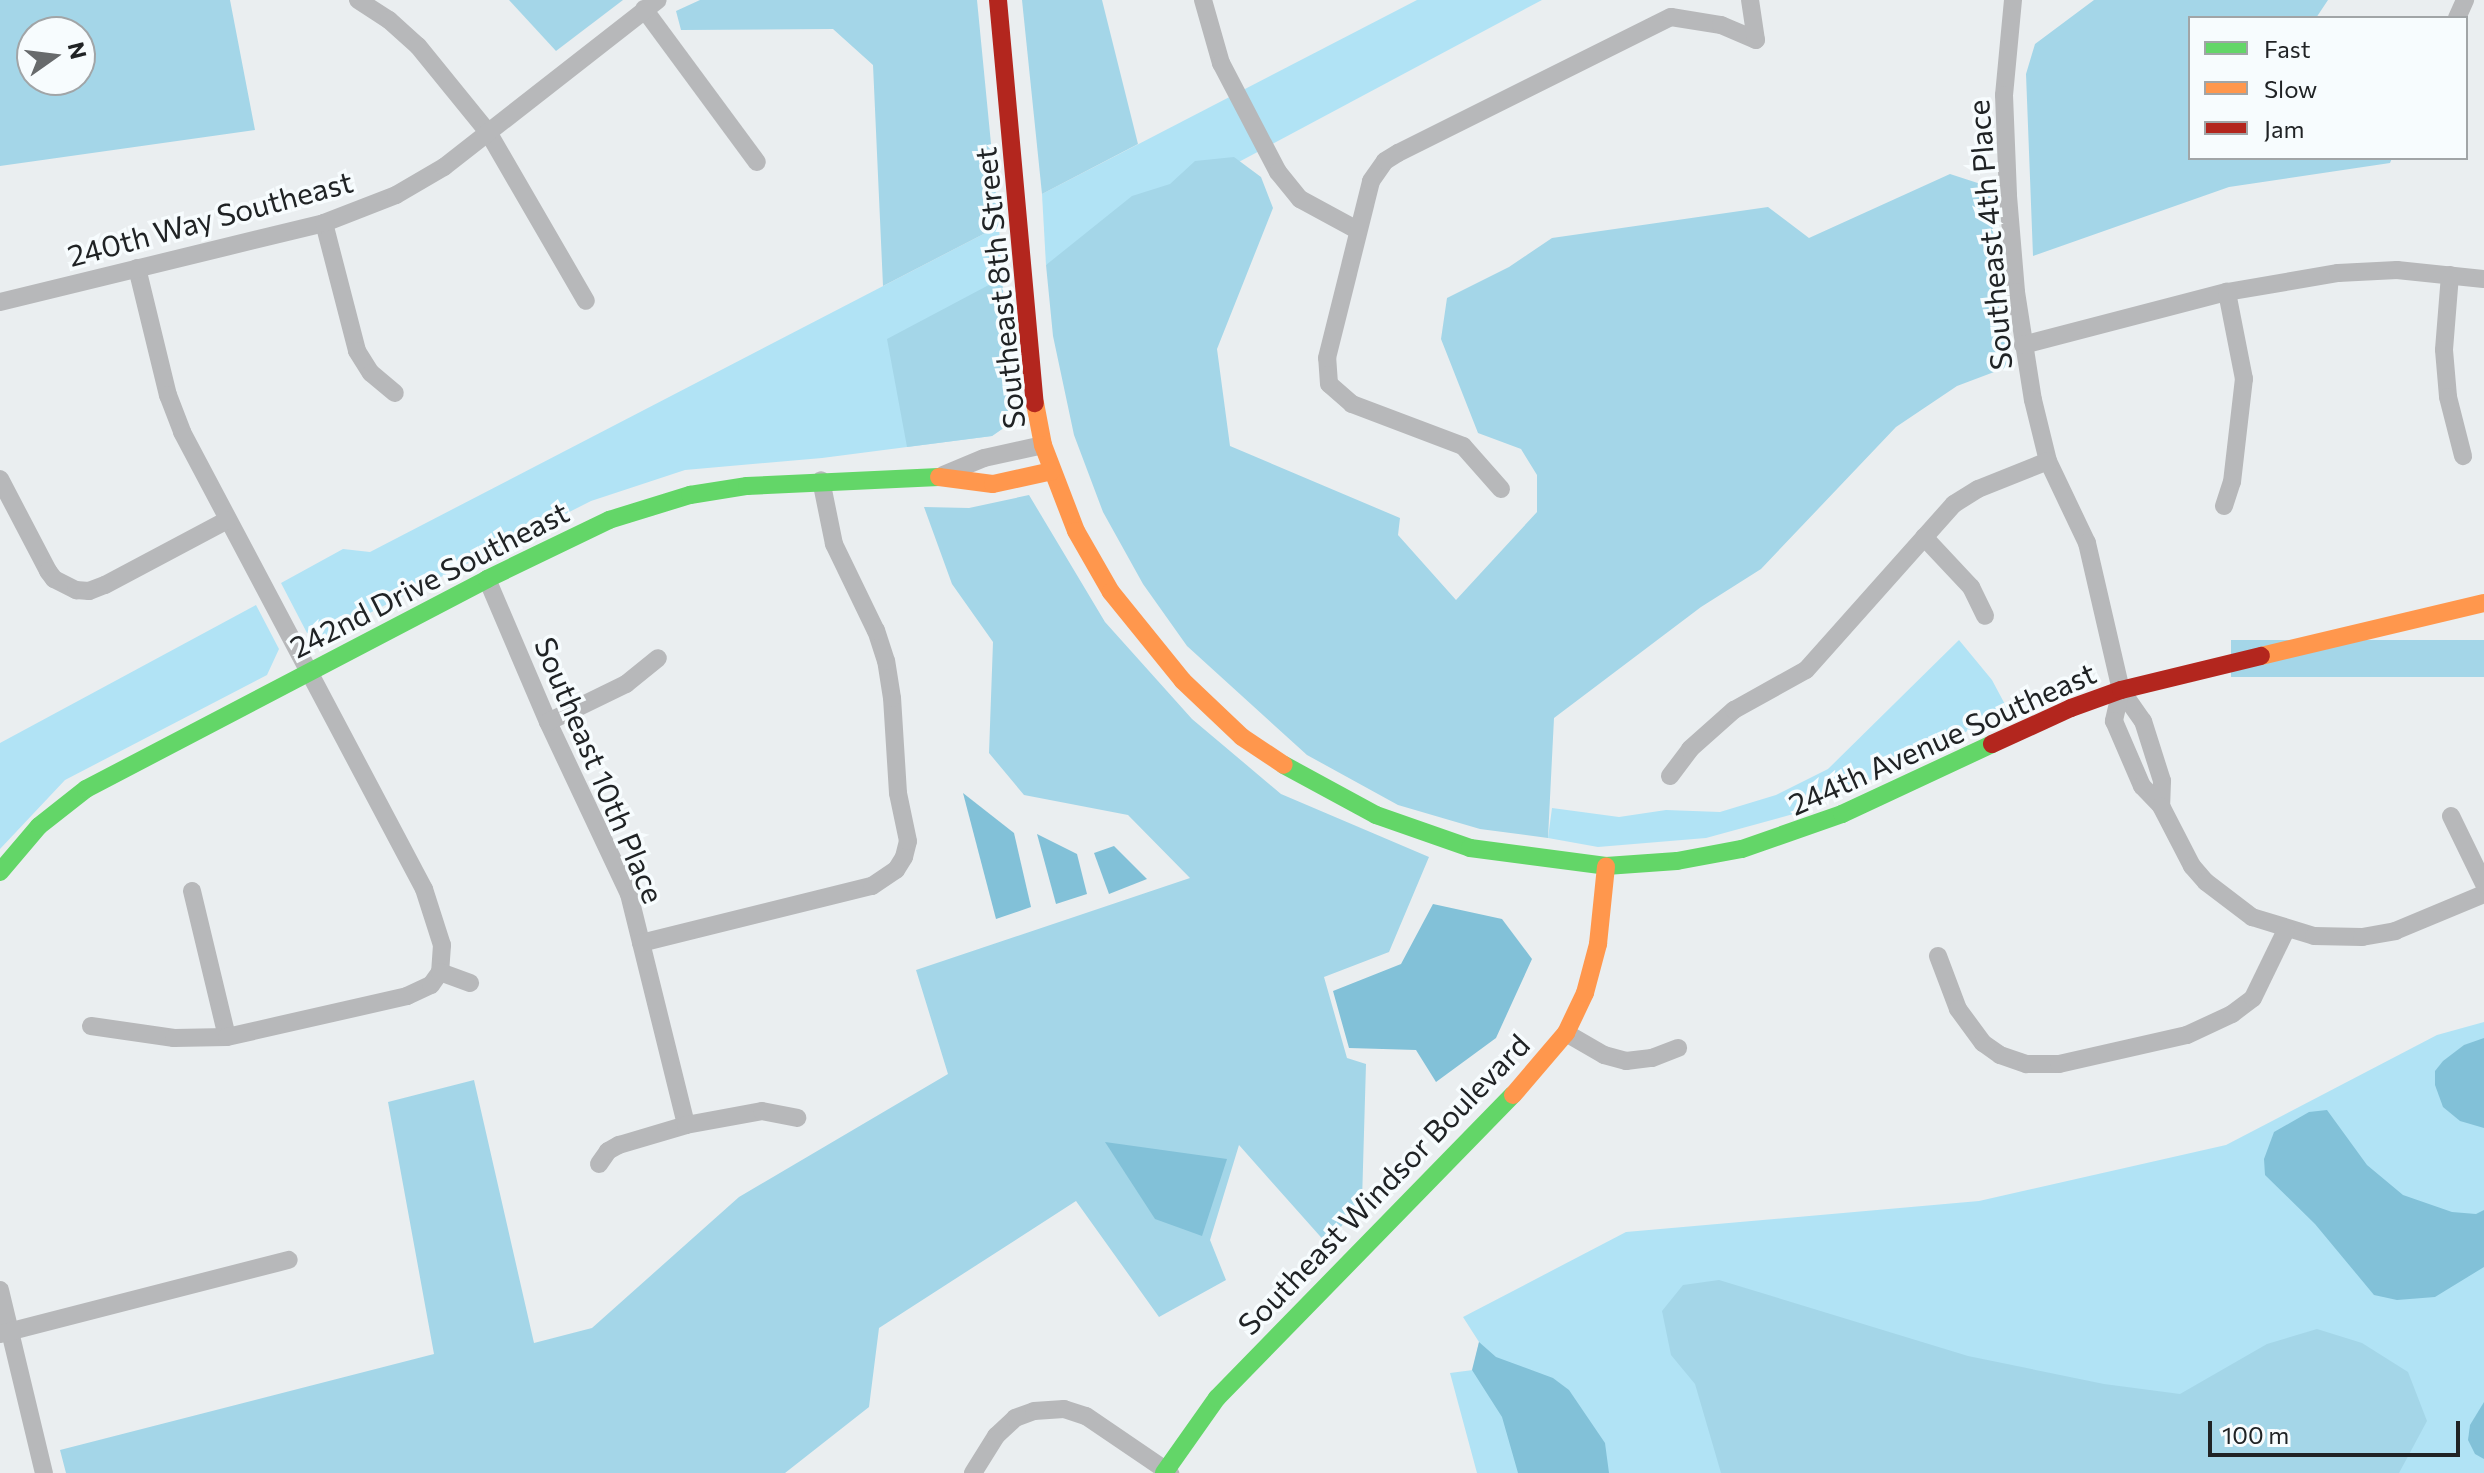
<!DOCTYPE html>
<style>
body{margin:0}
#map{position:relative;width:2484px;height:1473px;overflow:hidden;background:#eaeef0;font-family:Commissioner,sans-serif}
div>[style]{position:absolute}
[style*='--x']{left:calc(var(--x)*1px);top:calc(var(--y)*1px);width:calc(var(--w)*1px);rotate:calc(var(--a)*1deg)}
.green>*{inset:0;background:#b1e3f5}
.forest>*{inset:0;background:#a4d6e8;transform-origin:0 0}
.water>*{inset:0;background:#82c1d8}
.street>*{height:18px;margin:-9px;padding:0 9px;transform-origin:9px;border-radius:9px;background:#b7b8ba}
.fast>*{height:18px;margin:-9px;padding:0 9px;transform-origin:9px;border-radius:9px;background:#63d668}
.slow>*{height:18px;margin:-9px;padding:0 9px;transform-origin:9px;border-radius:9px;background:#ff974d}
.jam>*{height:18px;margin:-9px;padding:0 9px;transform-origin:9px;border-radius:9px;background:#b3261e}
span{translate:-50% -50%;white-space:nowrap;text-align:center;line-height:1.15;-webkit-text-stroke:7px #f7fcfe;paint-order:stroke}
.street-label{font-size:30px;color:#202325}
.legend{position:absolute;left:2188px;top:16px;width:280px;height:144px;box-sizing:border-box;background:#f7fcfe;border:2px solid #a1a5a7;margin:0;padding:10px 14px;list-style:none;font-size:24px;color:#202325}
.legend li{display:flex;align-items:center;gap:16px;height:40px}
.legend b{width:40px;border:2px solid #a1a5a7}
.north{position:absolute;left:16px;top:16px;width:80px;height:80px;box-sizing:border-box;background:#f7fcfe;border:2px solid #a1a5a7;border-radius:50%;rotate:76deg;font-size:22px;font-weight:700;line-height:32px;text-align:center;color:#202325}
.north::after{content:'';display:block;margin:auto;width:28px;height:36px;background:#676a6c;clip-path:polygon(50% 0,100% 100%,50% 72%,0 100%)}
.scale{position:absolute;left:2208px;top:1421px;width:252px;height:36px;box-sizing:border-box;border:4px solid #202325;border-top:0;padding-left:10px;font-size:24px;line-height:28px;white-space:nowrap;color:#202325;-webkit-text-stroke:6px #f7fcfe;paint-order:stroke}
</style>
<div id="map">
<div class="green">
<i style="clip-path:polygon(1417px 0,1542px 0,1046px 265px,1042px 194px)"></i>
<i style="clip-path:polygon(999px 226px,1007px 365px,1015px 420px,992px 436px,822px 458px,685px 470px,591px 501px,326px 635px,307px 633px,281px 583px,343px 549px,370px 552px)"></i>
<i style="clip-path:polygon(256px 605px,279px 649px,267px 675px,65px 780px,0 849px,0 743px)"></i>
<i style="clip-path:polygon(1959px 640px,1992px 680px,2008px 710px,1886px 773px,1797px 813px,1706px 838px,1598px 847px,1548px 838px,1552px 808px,1619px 817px,1666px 810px,1720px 812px,1776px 795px,1828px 769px)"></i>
<i style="clip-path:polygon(2484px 1022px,2484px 1473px,1477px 1473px,1450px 1373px,1473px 1370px,1479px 1342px,1463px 1317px,1626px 1232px,1979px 1201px,2226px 1145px,2437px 1035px)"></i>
</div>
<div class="forest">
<i style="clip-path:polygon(evenodd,0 0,230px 0,255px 130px,0 166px,0 0,32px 32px,80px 32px,80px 80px,32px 80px,32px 32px)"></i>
<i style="clip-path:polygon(509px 0,623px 0,556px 51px)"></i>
<i style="clip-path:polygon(700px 0,977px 0,999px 226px,883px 286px,873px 65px,833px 29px,681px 30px,676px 11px)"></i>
<i style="clip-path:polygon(1022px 0,1102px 0,1138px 144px,1042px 194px)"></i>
<i style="clip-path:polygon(2094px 0,2328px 0,2316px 18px,2190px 18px,2190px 158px,2392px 158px,2390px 163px,2229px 187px,2033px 256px,2026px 74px,2035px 44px)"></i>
<i style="clip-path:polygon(1234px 157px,1261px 177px,1273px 208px,1217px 349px,1230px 446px,1400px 518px,1398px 535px,1456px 600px,1537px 512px,1537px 475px,1521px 449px,1478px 433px,1441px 339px,1447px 298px,1509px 267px,1552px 238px,1768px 207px,1809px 238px,1950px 174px,1990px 187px,1998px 303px,2010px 366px,1957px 386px,1896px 427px,1761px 569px,1701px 607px,1554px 718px,1548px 838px,1480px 829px,1398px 805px,1307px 755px,1187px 646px,1143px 584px,1103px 512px,1074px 435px,1053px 336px,1046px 265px,1132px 196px,1170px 184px,1195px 161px)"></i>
<i style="clip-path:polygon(1002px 278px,1007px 365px,1015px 420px,992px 436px,907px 447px,887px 339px)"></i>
<i style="clip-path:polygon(1029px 495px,1105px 622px,1192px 719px,1281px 794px,1429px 857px,1389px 952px,1324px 977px,1347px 1058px,1366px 1064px,1362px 1201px,1327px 1244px,1239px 1145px,1210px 1240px,1226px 1280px,1159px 1317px,1076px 1201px,879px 1328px,869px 1407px,785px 1473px,66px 1473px,60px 1450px,434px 1354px,388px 1102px,474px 1080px,534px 1343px,592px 1328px,739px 1197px,948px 1074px,916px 970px,1190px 878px,1128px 815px,1024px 795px,989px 753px,993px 642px,952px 584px,924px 507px,969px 508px)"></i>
<i style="left:2484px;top:640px;width:37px;height:253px;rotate:90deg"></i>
<i style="clip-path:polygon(1719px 1280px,1968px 1356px,2104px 1384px,2180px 1394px,2267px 1344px,2317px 1329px,2362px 1343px,2408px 1372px,2427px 1421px,2399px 1473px,1721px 1473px,1695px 1384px,1671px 1355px,1662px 1311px,1683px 1285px)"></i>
</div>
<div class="water">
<i style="clip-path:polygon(963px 793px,1014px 833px,1031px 907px,996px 919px)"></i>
<i style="clip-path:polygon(1037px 834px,1077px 854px,1087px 894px,1056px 904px)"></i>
<i style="clip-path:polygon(1114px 846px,1147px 879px,1109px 894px,1094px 853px)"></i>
<i style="clip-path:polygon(1433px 904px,1502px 919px,1532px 959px,1496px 1038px,1436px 1082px,1416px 1050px,1349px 1048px,1333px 991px,1401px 964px)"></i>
<i style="clip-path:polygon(2484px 1038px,2484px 1128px,2460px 1121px,2443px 1107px,2435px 1085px,2435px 1071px,2443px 1061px,2464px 1045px)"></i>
<i style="clip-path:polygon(2327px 1110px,2367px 1165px,2403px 1195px,2452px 1212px,2476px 1214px,2484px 1210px,2484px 1267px,2435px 1297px,2397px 1300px,2374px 1295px,2315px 1224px,2265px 1175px,2264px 1159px,2274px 1132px,2309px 1112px)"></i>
<i style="clip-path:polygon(1105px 1142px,1227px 1159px,1202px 1236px,1155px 1219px)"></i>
<i style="clip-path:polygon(1479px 1342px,1496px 1357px,1553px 1378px,1569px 1390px,1605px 1443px,1609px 1473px,1518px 1473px,1502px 1417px,1472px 1370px)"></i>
<i style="clip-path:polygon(2484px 1402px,2484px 1459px,2475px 1454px,2468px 1440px,2470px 1425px)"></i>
</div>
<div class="street">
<i style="--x:358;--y:0;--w:37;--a:33"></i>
<i style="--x:389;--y:20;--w:39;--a:42"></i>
<i style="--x:418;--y:46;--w:111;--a:50.9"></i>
<i style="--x:488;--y:132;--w:195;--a:59.9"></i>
<i style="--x:1203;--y:0;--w:66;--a:74.1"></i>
<i style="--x:1221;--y:63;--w:123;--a:62.4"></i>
<i style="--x:1278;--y:172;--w:35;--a:51"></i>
<i style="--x:1300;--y:199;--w:65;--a:28.5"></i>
<i style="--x:2013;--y:0;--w:95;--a:95.4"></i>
<i style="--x:2004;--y:95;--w:101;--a:87.7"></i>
<i style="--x:2008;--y:196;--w:96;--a:85.2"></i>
<i style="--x:2016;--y:292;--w:109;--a:81.1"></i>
<i style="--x:2033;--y:400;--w:63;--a:76.2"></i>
<i style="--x:2048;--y:461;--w:91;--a:64.6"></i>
<i style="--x:2087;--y:543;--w:151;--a:77"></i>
<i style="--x:2121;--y:690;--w:38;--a:55"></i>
<i style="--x:2143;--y:721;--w:63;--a:72.4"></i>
<i style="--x:2162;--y:781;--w:25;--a:92"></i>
<i style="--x:644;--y:9;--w:190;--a:53.6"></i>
<i style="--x:2457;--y:18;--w:20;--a:-66"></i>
<i style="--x:324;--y:223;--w:132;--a:75.5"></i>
<i style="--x:357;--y:351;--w:26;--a:58"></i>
<i style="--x:371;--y:373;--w:31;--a:40"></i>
<i style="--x:137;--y:268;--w:131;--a:76.3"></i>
<i style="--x:168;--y:395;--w:40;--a:69"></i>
<i style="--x:182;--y:432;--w:517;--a:62.1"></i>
<i style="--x:424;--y:889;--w:59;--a:72.2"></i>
<i style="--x:442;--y:945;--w:27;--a:94"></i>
<i style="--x:2450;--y:275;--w:75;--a:94.6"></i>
<i style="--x:2444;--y:350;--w:47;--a:85.1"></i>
<i style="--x:2448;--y:397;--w:61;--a:75.7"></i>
<i style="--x:0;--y:302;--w:333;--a:-13.7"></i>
<i style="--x:324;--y:223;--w:77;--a:-21.3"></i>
<i style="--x:396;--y:195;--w:56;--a:-30.3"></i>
<i style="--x:444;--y:167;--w:271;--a:-38"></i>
<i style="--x:2023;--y:345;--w:211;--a:-14.6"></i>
<i style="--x:2227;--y:292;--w:113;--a:-9.7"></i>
<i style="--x:2338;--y:273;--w:59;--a:-2.9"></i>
<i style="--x:2397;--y:270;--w:87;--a:5.9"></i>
<i style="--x:943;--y:475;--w:44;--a:-22.5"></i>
<i style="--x:984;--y:458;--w:60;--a:-12.4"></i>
<i style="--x:0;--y:479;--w:104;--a:62.4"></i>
<i style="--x:48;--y:571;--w:10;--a:53"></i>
<i style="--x:54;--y:579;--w:25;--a:27"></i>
<i style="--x:76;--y:590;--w:13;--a:4"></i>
<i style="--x:89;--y:591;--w:17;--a:-21"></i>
<i style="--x:105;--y:585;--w:138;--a:-28"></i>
<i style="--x:1501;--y:489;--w:57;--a:-131.5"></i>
<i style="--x:1463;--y:446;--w:119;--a:-159.3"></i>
<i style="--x:1352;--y:404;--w:30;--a:-139"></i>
<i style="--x:1329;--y:384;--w:26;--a:-94"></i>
<i style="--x:1327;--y:358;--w:182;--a:-76"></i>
<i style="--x:1371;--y:181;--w:24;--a:-55"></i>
<i style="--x:1385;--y:161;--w:15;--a:-32"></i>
<i style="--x:1398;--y:153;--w:305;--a:-26.5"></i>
<i style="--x:1671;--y:17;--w:51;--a:9.1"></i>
<i style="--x:1721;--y:25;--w:38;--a:23"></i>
<i style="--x:1756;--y:40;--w:40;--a:-98.5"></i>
<i style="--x:2224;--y:506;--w:25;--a:-72"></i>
<i style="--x:2232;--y:482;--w:104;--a:-83.4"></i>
<i style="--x:2244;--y:379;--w:89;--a:-101.1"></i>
<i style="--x:1924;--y:537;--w:69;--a:46.8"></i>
<i style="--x:1971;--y:587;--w:32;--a:64"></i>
<i style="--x:487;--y:579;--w:155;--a:66.9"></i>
<i style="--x:548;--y:722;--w:190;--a:64.8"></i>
<i style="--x:629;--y:894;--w:238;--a:76.1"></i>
<i style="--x:2121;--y:690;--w:32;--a:103"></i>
<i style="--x:2114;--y:721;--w:71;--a:66.7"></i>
<i style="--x:2142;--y:786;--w:28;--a:46"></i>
<i style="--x:2161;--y:806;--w:68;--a:62.7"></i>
<i style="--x:2192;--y:866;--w:21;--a:49"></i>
<i style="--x:2206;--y:882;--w:58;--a:37.3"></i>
<i style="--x:2252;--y:917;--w:65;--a:17"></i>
<i style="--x:2314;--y:936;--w:48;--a:1.2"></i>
<i style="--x:2362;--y:937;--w:34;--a:-10"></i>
<i style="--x:2395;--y:931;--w:96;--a:-22.6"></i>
<i style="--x:548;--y:722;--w:87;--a:-26"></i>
<i style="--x:626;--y:684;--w:41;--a:-39.1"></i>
<i style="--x:1670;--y:776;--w:34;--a:-53"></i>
<i style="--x:1690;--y:749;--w:59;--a:-41.6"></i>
<i style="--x:1734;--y:710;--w:82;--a:-29.1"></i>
<i style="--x:1806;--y:670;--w:222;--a:-48.3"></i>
<i style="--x:1954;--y:504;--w:28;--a:-32"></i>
<i style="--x:1978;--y:489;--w:75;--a:-21.8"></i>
<i style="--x:2451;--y:816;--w:76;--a:64.1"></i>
<i style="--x:192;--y:891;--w:150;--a:76.5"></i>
<i style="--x:641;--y:943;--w:238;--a:-13.9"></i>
<i style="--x:872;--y:886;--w:29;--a:-34"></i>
<i style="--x:896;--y:870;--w:15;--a:-58"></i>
<i style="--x:904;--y:857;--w:16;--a:-76"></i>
<i style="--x:908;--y:841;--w:49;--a:-101.8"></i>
<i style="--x:898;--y:793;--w:95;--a:-93.6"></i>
<i style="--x:892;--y:698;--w:37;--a:-99"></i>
<i style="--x:886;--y:661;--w:32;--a:-108"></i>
<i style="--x:876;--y:631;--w:97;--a:-115.8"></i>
<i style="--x:834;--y:544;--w:65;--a:-101.5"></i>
<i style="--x:1938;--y:956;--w:57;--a:69.3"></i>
<i style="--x:1958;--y:1009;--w:42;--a:53.7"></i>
<i style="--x:1983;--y:1043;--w:21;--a:35"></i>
<i style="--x:2000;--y:1055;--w:28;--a:19"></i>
<i style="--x:2026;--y:1064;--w:33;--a:0"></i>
<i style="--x:2059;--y:1064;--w:131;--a:-12.8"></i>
<i style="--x:2187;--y:1035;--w:50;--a:-25"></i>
<i style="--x:2232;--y:1014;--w:26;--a:-37"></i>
<i style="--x:2253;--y:998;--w:76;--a:-64.1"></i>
<i style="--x:91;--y:1026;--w:84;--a:8.2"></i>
<i style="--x:174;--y:1038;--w:53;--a:-1.1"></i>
<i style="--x:227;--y:1037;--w:185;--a:-12.8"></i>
<i style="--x:407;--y:996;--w:26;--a:-25"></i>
<i style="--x:431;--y:985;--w:16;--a:-55"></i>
<i style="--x:440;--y:972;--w:32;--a:20"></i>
<i style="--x:1566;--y:1033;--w:44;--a:30.1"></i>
<i style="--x:1604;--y:1055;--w:23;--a:15"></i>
<i style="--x:1626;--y:1061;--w:26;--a:-7"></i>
<i style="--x:1652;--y:1058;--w:28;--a:-21"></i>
<i style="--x:599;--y:1164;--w:16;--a:-55"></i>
<i style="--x:608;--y:1151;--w:13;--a:-29"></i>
<i style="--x:619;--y:1145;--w:70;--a:-16.6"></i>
<i style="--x:686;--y:1125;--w:77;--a:-10.4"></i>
<i style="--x:762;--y:1111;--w:36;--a:11"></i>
<i style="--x:0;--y:1290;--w:188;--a:76.5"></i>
<i style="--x:0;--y:1334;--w:298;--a:-14.4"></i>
<i style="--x:973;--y:1473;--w:44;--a:-58.1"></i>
<i style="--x:996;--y:1436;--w:26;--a:-43"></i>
<i style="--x:1015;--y:1418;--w:20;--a:-20"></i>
<i style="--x:1034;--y:1411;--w:30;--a:-4"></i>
<i style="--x:1064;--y:1409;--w:23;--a:18"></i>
<i style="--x:1086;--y:1416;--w:102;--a:34.2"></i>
</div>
<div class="fast">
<i style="--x:1284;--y:765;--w:105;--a:28.5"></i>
<i style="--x:1376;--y:815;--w:100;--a:19.3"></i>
<i style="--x:1470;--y:848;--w:137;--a:7.5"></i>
<i style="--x:1606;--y:866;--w:71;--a:-4"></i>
<i style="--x:1677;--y:861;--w:66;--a:-10.5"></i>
<i style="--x:1742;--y:849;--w:106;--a:-19.3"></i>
<i style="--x:1842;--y:814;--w:166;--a:-25"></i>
<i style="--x:0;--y:872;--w:60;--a:-49.7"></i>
<i style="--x:39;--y:826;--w:60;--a:-38.2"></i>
<i style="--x:86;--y:789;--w:453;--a:-27.6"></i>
<i style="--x:487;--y:579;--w:136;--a:-25.8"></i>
<i style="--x:609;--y:520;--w:85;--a:-17.2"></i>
<i style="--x:690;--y:495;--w:58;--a:-9"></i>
<i style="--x:747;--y:486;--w:192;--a:-2.7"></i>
<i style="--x:1164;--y:1473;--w:92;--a:-54.8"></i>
<i style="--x:1217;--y:1398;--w:424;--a:-45.7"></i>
</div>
<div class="slow">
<i style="--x:1035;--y:403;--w:43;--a:79.2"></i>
<i style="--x:1043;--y:445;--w:92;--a:69"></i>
<i style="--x:1076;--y:531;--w:70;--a:60.2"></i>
<i style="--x:1111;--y:592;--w:114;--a:51"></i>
<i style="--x:1183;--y:681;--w:81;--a:43.5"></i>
<i style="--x:1242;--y:737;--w:50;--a:33.7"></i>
<i style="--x:939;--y:477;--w:54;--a:7.4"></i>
<i style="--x:993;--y:484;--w:60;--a:-12.4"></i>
<i style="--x:2261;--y:656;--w:229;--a:-13.4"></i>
<i style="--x:1513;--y:1095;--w:82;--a:-49.5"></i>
<i style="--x:1566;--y:1033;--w:44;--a:-64.6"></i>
<i style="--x:1585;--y:993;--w:51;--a:-75.1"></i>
<i style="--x:1598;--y:944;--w:78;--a:-84.1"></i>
</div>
<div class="jam">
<i style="--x:998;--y:0;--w:405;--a:84.8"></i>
<i style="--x:1992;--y:744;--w:87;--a:-24.5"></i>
<i style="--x:2071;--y:708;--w:53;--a:-19.8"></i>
<i style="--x:2121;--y:690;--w:144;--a:-13.7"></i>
</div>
<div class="street-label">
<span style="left:210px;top:218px;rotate:-15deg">240th Way Southeast</span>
<span style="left:1989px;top:235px;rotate:-95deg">Southeast 4th Place</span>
<span style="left:999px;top:288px;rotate:-96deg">Southeast 8th Street</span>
<span style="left:429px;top:579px;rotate:-27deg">242nd Drive Southeast</span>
<span style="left:1942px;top:738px;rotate:-24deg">244th Avenue Southeast</span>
<span style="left:600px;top:770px;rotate:67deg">Southeast 10th Place</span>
<span style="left:1383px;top:1184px;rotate:-46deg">Southeast Windsor Boulevard</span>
</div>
<ul class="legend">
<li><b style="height:10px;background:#63d668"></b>Fast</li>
<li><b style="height:10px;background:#ff974d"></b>Slow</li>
<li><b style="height:10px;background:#b3261e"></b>Jam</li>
</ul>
<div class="north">N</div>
<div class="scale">100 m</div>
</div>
